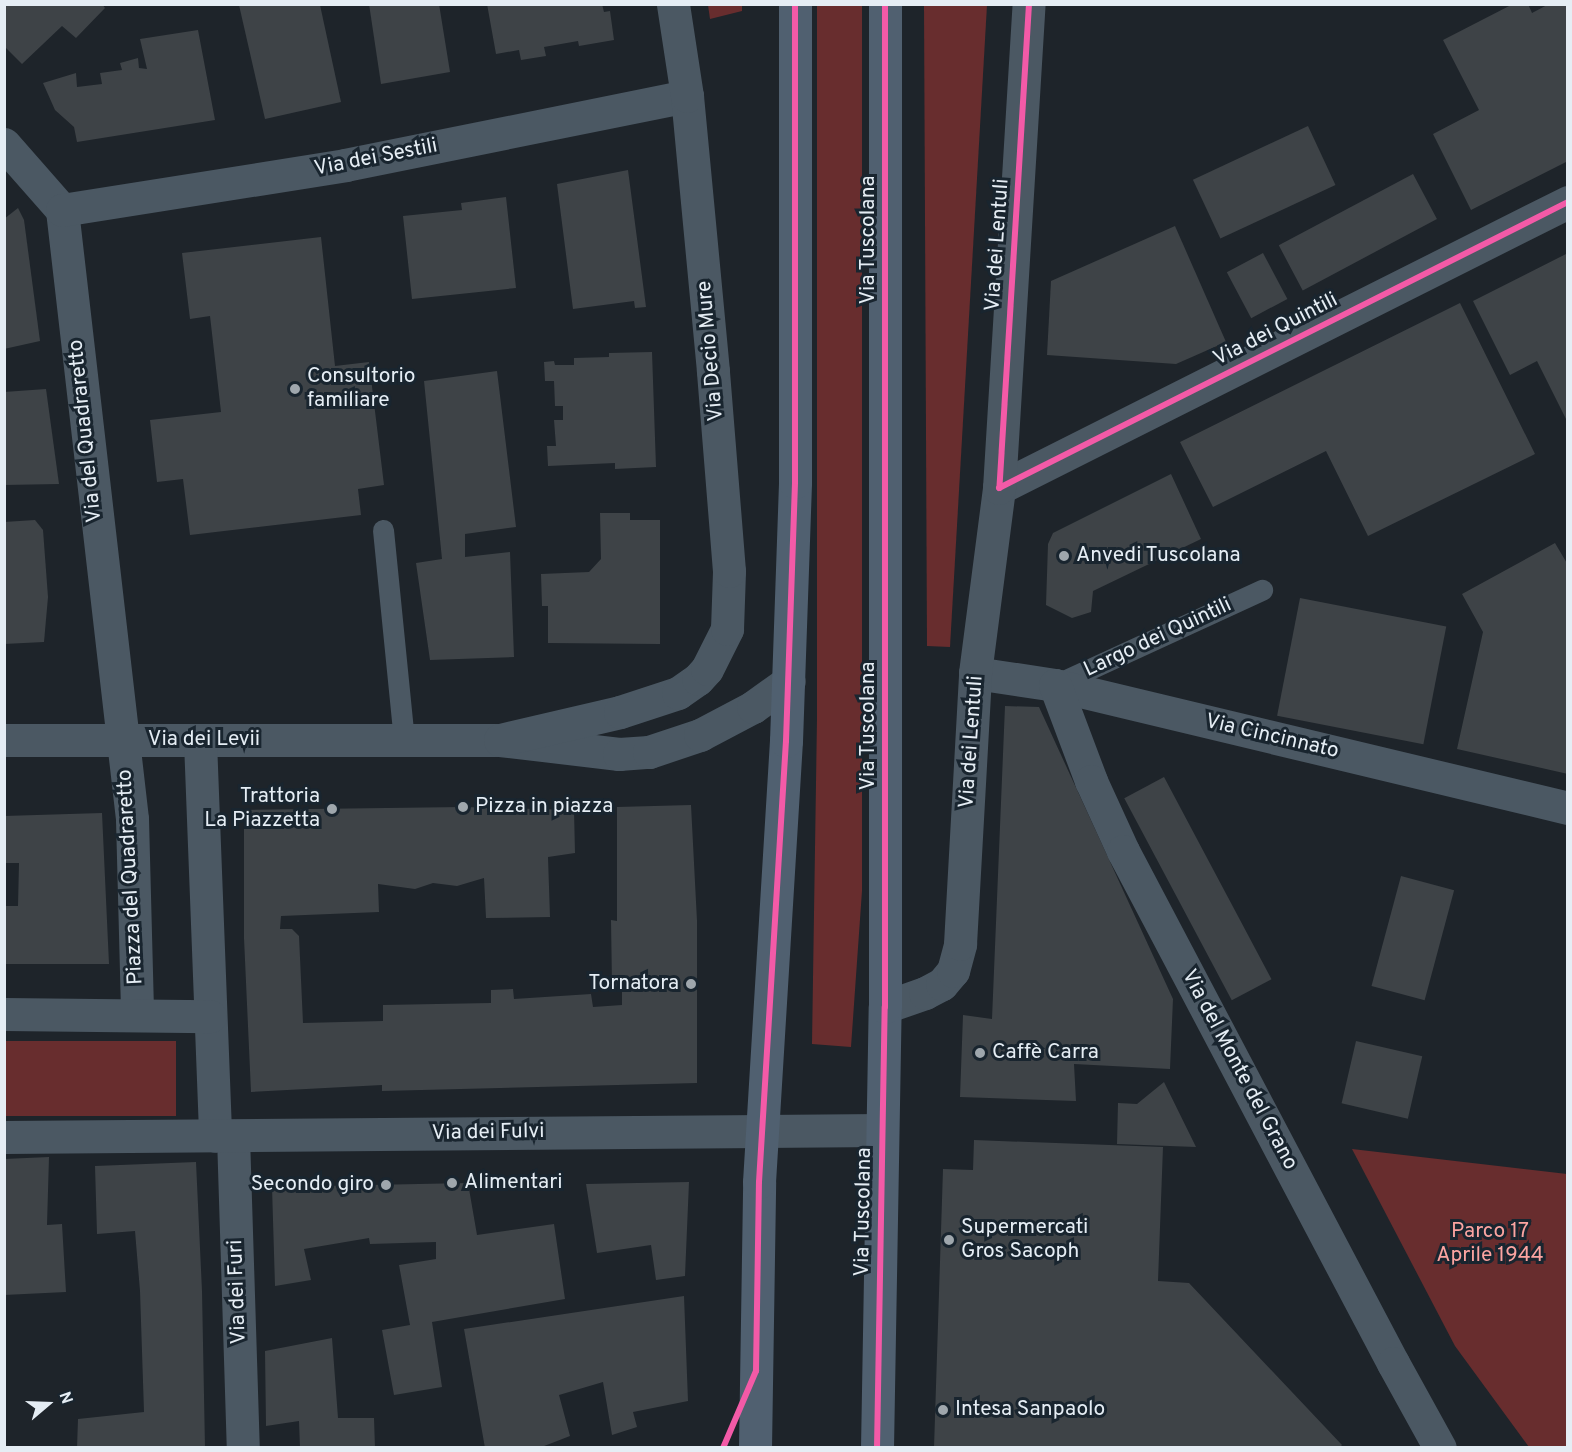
<!DOCTYPE html>
<meta charset="utf-8">
<style>
body{margin:0}
#map{position:relative;width:1572px;height:1452px;overflow:hidden;background:#1e242a;font-family:Overpass,sans-serif}
div>[style]{position:absolute}
[style*='--x']{left:calc(var(--x)*1px);top:calc(var(--y)*1px);width:calc(var(--w)*1px);rotate:calc(var(--a)*1deg)}
.green>*{inset:0;background:#682d2e;transform-origin:0 0}
.building>*{inset:0;background:#3e4347;transform-origin:0 0}
.service>*{height:21px;margin:-10.5px;padding:0 10.5px;transform-origin:10.5px;border-radius:10.5px;background:#4b5863}
.minor>*{height:33px;margin:-16.5px;padding:0 16.5px;transform-origin:16.5px;border-radius:16.5px;background:#4b5863}
.primary>*{height:33px;margin:-16.5px;padding:0 16.5px;transform-origin:16.5px;border-radius:16.5px;background:#506070}
.cycleway>*{height:6px;margin:-3px;padding:0 3px;transform-origin:3px;border-radius:3px;background:#f35aa7}
.dots>*{width:16px;height:16px;translate:-50% -50%;box-sizing:border-box;border:3px solid #19252f;border-radius:50%}
span{translate:-50% -50%;white-space:nowrap;text-align:center;line-height:1.15;-webkit-text-stroke:6px #19252f;paint-order:stroke}
.street-label{font-size:21px;color:#e5edf4}
.poi-label{font-size:21px;color:#e5edf4}
.left{translate:0 -50%;text-align:left}
.right{translate:-100% -50%;text-align:right}
.park-label{font-size:21px;color:#fca4a1}
.frame{position:absolute;inset:0;border:6px solid #e5edf4;pointer-events:none}
.north{position:absolute;left:18px;top:1374px;width:60px;height:60px;-webkit-text-stroke:4px #19252f;paint-order:stroke;rotate:71deg;font-size:16px;font-weight:700;line-height:24px;text-align:center;color:#e5edf4}
.north::after{content:'';display:block;margin:auto;width:21px;height:27px;background:#e5edf4;clip-path:polygon(50% 0,100% 100%,50% 72%,0 100%)}
</style>
<div id="map">
<div class="green">
<i style="clip-path:polygon(708px 5px,742px 5px,742px 11px,710px 19px)"></i>
<i style="clip-path:polygon(862px 5px,862px 891px,851px 1047px,812px 1044px,817px 718px,817px 5px)"></i>
<i style="clip-path:polygon(924px 5px,987px 5px,950px 647px,927px 646px)"></i>
<i style="left:176px;top:1041px;width:75px;height:171px;rotate:90deg"></i>
<i style="clip-path:polygon(1352px 1149px,1567px 1174px,1567px 1447px,1529px 1447px,1455px 1346px)"></i>
</div>
<div class="building">
<i style="clip-path:polygon(4px 4px,102px 4px,105px 8px,76px 38px,62px 26px,22px 64px,4px 46px)"></i>
<i style="clip-path:polygon(369px 4px,439px 4px,450px 72px,381px 84px)"></i>
<i style="clip-path:polygon(487px 4px,602px 4px,604px 12px,610px 11px,614px 40px,579px 46px,578px 41px,544px 47px,546px 56px,521px 60px,519px 50px,496px 54px)"></i>
<i style="clip-path:polygon(1513px 4px,1528px 4px,1532px 13px,1549px 4px,1565px 4px,1568px 10px,1568px 161px,1471px 210px,1433px 134px,1479px 110px,1443px 40px)"></i>
<i style="clip-path:polygon(239px 5px,320px 5px,341px 102px,265px 119px)"></i>
<i style="clip-path:polygon(198px 30px,215px 120px,77px 142px,74px 127px,55px 110px,43px 83px,76px 73px,77px 87px,102px 84px,100px 73px,122px 70px,120px 63px,138px 58px,139px 68px,147px 69px,140px 39px)"></i>
<i style="left:1308px;top:126px;width:65px;height:127px;rotate:65deg"></i>
<i style="clip-path:polygon(628px 170px,646px 307px,635px 308px,634px 301px,573px 309px,557px 184px)"></i>
<i style="left:1413px;top:174px;width:51px;height:152px;rotate:62deg"></i>
<i style="clip-path:polygon(506px 197px,516px 288px,412px 299px,403px 216px,462px 210px,461px 203px)"></i>
<i style="clip-path:polygon(18px 208px,24px 220px,40px 341px,4px 349px,4px 219px)"></i>
<i style="clip-path:polygon(1175px 226px,1226px 342px,1176px 364px,1047px 355px,1051px 281px)"></i>
<i style="clip-path:polygon(321px 237px,335px 366px,369px 362px,384px 485px,358px 489px,361px 515px,190px 535px,183px 479px,157px 482px,150px 420px,221px 412px,210px 316px,190px 319px,182px 253px)"></i>
<i style="left:1263px;top:253px;width:52px;height:41px;rotate:62deg"></i>
<i style="clip-path:polygon(1568px 253px,1568px 423px,1537px 361px,1510px 375px,1473px 301px)"></i>
<i style="clip-path:polygon(1460px 303px,1535px 454px,1368px 536px,1326px 451px,1213px 507px,1180px 442px)"></i>
<i style="clip-path:polygon(652px 352px,656px 467px,615px 469px,615px 463px,548px 466px,547px 446px,556px 446px,554px 420px,563px 420px,563px 406px,555px 406px,554px 381px,545px 381px,544px 362px,554px 361px,555px 365px,574px 365px,574px 358px,609px 357px,609px 353px)"></i>
<i style="clip-path:polygon(497px 371px,516px 527px,465px 534px,465px 557px,510px 552px,514px 657px,430px 660px,416px 563px,442px 559px,424px 381px)"></i>
<i style="clip-path:polygon(46px 389px,59px 484px,4px 485px,4px 392px)"></i>
<i style="clip-path:polygon(1171px 474px,1201px 539px,1093px 591px,1091px 612px,1072px 618px,1046px 605px,1048px 544px,1053px 533px)"></i>
<i style="clip-path:polygon(600px 513px,630px 513px,630px 520px,660px 520px,660px 644px,548px 643px,548px 606px,542px 606px,541px 574px,589px 572px,601px 559px)"></i>
<i style="clip-path:polygon(35px 520px,43px 530px,48px 597px,44px 642px,4px 644px,4px 522px)"></i>
<i style="clip-path:polygon(1555px 543px,1568px 565px,1568px 774px,1457px 749px,1483px 632px,1462px 594px)"></i>
<i style="left:1300px;top:598px;width:149px;height:120px;rotate:11deg"></i>
<i style="clip-path:polygon(1005px 706px,1039px 707px,1173px 999px,1170px 1069px,1074px 1064px,1076px 1101px,960px 1097px,963px 1015px,992px 1019px)"></i>
<i style="left:1164px;top:777px;width:229px;height:45px;rotate:62deg"></i>
<i style="clip-path:polygon(691px 805px,697px 921px,697px 1083px,382px 1091px,382px 1085px,251px 1092px,244px 938px,244px 810px,463px 807px,574px 810px,575px 853px,548px 857px,550px 917px,486px 918px,484px 878px,457px 886px,433px 883px,415px 889px,378px 884px,379px 912px,281px 916px,280px 929px,292px 929px,299px 936px,303px 1023px,383px 1021px,383px 1005px,491px 1003px,491px 990px,513px 989px,514px 999px,591px 994px,593px 1007px,622px 1005px,622px 987px,612px 986px,611px 920px,617px 921px,617px 807px)"></i>
<i style="clip-path:polygon(102px 813px,109px 964px,4px 964px,4px 906px,18px 906px,19px 863px,4px 863px,4px 816px)"></i>
<i style="left:1401px;top:876px;width:55px;height:114px;rotate:15deg"></i>
<i style="left:1356px;top:1041px;width:68px;height:64px;rotate:13deg"></i>
<i style="clip-path:polygon(1164px 1082px,1196px 1147px,1117px 1144px,1118px 1103px,1137px 1104px)"></i>
<i style="clip-path:polygon(974px 1140px,1163px 1147px,1158px 1281px,1189px 1283px,1342px 1445px,1339px 1448px,934px 1448px,943px 1169px,973px 1170px)"></i>
<i style="clip-path:polygon(49px 1157px,47px 1225px,62px 1224px,66px 1292px,4px 1295px,4px 1159px)"></i>
<i style="clip-path:polygon(196px 1162px,202px 1291px,205px 1448px,77px 1448px,78px 1419px,144px 1412px,140px 1291px,135px 1231px,97px 1234px,95px 1166px)"></i>
<i style="clip-path:polygon(689px 1182px,685px 1276px,656px 1280px,651px 1245px,597px 1253px,586px 1184px)"></i>
<i style="clip-path:polygon(468px 1183px,477px 1235px,554px 1224px,565px 1299px,432px 1322px,442px 1387px,394px 1395px,382px 1330px,410px 1325px,399px 1265px,436px 1259px,436px 1242px,370px 1244px,369px 1238px,304px 1249px,311px 1280px,275px 1286px,272px 1187px)"></i>
<i style="clip-path:polygon(684px 1296px,688px 1401px,633px 1412px,637px 1427px,612px 1435px,603px 1382px,559px 1395px,570px 1436px,539px 1448px,485px 1448px,464px 1329px)"></i>
<i style="clip-path:polygon(332px 1338px,338px 1418px,374px 1418px,375px 1448px,300px 1448px,299px 1421px,266px 1426px,265px 1351px)"></i>
</div>
<div class="service">
<i style="--x:383;--y:530;--w:211;--a:84.3"></i>
<i style="--x:1055;--y:685;--w:228;--a:-24.7"></i>
</div>
<div class="minor">
<i style="--x:4;--y:144;--w:88;--a:48.7"></i>
<i style="--x:62;--y:210;--w:613;--a:83.44"></i>
<i style="--x:132;--y:819;--w:196;--a:88.5"></i>
<i style="--x:62;--y:210;--w:287;--a:-9"></i>
<i style="--x:345;--y:165;--w:349;--a:-11.4"></i>
<i style="--x:999;--y:488;--w:637;--a:-26.69"></i>
<i style="--x:975;--y:673;--w:81;--a:8.5"></i>
<i style="--x:1055;--y:685;--w:528;--a:13.48"></i>
<i style="--x:1055;--y:685;--w:103;--a:69.4"></i>
<i style="--x:1091;--y:781;--w:77;--a:65.4"></i>
<i style="--x:1123;--y:851;--w:579;--a:62.2"></i>
<i style="--x:1393;--y:1363;--w:97;--a:61.1"></i>
<i style="--x:4;--y:740;--w:496;--a:0"></i>
<i style="--x:500;--y:740;--w:120;--a:6.7"></i>
<i style="--x:619;--y:754;--w:30;--a:-4"></i>
<i style="--x:649;--y:752;--w:54;--a:-18.4"></i>
<i style="--x:700;--y:735;--w:60;--a:-27.8"></i>
<i style="--x:753;--y:707;--w:44;--a:-35.8"></i>
<i style="--x:500;--y:740;--w:123;--a:-13.1"></i>
<i style="--x:620;--y:712;--w:61;--a:-18.1"></i>
<i style="--x:678;--y:693;--w:24;--a:-35"></i>
<i style="--x:698;--y:679;--w:13;--a:-48"></i>
<i style="--x:707;--y:669;--w:45;--a:-63.4"></i>
<i style="--x:727;--y:629;--w:58;--a:-88"></i>
<i style="--x:729;--y:571;--w:201;--a:-94.6"></i>
<i style="--x:713;--y:371;--w:276;--a:-95.4"></i>
<i style="--x:687;--y:96;--w:93;--a:-98.7"></i>
<i style="--x:200;--y:741;--w:395;--a:87.8"></i>
<i style="--x:885;--y:1007;--w:42;--a:-19.3"></i>
<i style="--x:925;--y:993;--w:19;--a:-28"></i>
<i style="--x:942;--y:984;--w:17;--a:-50"></i>
<i style="--x:953;--y:971;--w:28;--a:-75"></i>
<i style="--x:960;--y:944;--w:271;--a:-86.8"></i>
<i style="--x:975;--y:673;--w:187;--a:-82.6"></i>
<i style="--x:999;--y:488;--w:485;--a:-86.5"></i>
<i style="--x:4;--y:1014;--w:206;--a:0.6"></i>
<i style="--x:233;--y:1136;--w:312;--a:88.2"></i>
<i style="--x:4;--y:1137;--w:878;--a:-0.46"></i>
</div>
<div class="primary">
<i style="--x:755;--y:1448;--w:266;--a:-89.1"></i>
<i style="--x:759;--y:1182;--w:442;--a:-86.5"></i>
<i style="--x:786;--y:741;--w:259;--a:-88"></i>
<i style="--x:795;--y:482;--w:478;--a:-90"></i>
<i style="--x:877;--y:1448;--w:441;--a:-89"></i>
<i style="--x:885;--y:1007;--w:1003;--a:-90"></i>
</div>
<div class="cycleway">
<i style="--x:1029;--y:4;--w:485;--a:93.5"></i>
<i style="--x:999;--y:488;--w:637;--a:-26.69"></i>
<i style="--x:723;--y:1448;--w:84;--a:-66.8"></i>
<i style="--x:756;--y:1371;--w:189;--a:-89.1"></i>
<i style="--x:759;--y:1182;--w:442;--a:-86.5"></i>
<i style="--x:786;--y:741;--w:259;--a:-88"></i>
<i style="--x:795;--y:482;--w:478;--a:-90"></i>
<i style="--x:877;--y:1448;--w:441;--a:-89"></i>
<i style="--x:885;--y:1007;--w:1003;--a:-90"></i>
</div>
<div class="dots">
<i style="left:295px;top:389px;background:#9fa7ad"></i>
<i style="left:1064px;top:556px;background:#9fa7ad"></i>
<i style="left:463px;top:807px;background:#9fa7ad"></i>
<i style="left:332px;top:809px;background:#9fa7ad"></i>
<i style="left:691px;top:984px;background:#9fa7ad"></i>
<i style="left:980px;top:1053px;background:#9fa7ad"></i>
<i style="left:452px;top:1183px;background:#9fa7ad"></i>
<i style="left:386px;top:1185px;background:#9fa7ad"></i>
<i style="left:949px;top:1240px;background:#9fa7ad"></i>
<i style="left:943px;top:1410px;background:#9fa7ad"></i>
</div>
<div class="street-label">
<span style="left:376px;top:158px;rotate:-11deg">Via dei Sestili</span>
<span style="left:869px;top:240px;rotate:-90deg">Via Tuscolana</span>
<span style="left:998px;top:245px;rotate:-86deg">Via dei Lentuli</span>
<span style="left:1276px;top:330px;rotate:-27deg">Via dei Quintili</span>
<span style="left:711px;top:351px;rotate:-95deg">Via Decio Mure</span>
<span style="left:86px;top:431px;rotate:-96deg">Via del Quadraretto</span>
<span style="left:1158px;top:638px;rotate:-25deg">Largo dei Quintili</span>
<span style="left:869px;top:726px;rotate:-90deg">Via Tuscolana</span>
<span style="left:1272px;top:737px;rotate:13deg">Via Cincinnato</span>
<span style="left:204px;top:740px">Via dei Levii</span>
<span style="left:972px;top:742px;rotate:-86deg">Via dei Lentuli</span>
<span style="left:131px;top:877px;rotate:-93deg">Piazza del Quadraretto</span>
<span style="left:1239px;top:1070px;rotate:62deg">Via del Monte del Grano</span>
<span style="left:488px;top:1133px;rotate:-1deg">Via dei Fulvi</span>
<span style="left:864px;top:1212px;rotate:-89deg">Via Tuscolana</span>
<span style="left:238px;top:1292px;rotate:-92deg">Via dei Furi</span>
</div>
<div class="poi-label">
<span class="left" style="left:307px;top:389px">Consultorio<br>familiare</span>
<span class="left" style="left:1076px;top:556px">Anvedi Tuscolana</span>
<span class="right" style="left:320px;top:809px">Trattoria<br>La Piazzetta</span>
<span class="left" style="left:475px;top:807px">Pizza in piazza</span>
<span class="right" style="left:679px;top:984px">Tornatora</span>
<span class="left" style="left:992px;top:1053px">Caffè Carra</span>
<span class="left" style="left:464px;top:1183px">Alimentari</span>
<span class="right" style="left:374px;top:1185px">Secondo giro</span>
<span class="left" style="left:961px;top:1240px">Supermercati<br>Gros Sacoph</span>
<span class="left" style="left:955px;top:1410px">Intesa Sanpaolo</span>
</div>
<div class="park-label">
<span style="left:1490px;top:1244px">Parco 17<br>Aprile 1944</span>
</div>
<div class="frame"></div>
<div class="north">N</div>
</div>
